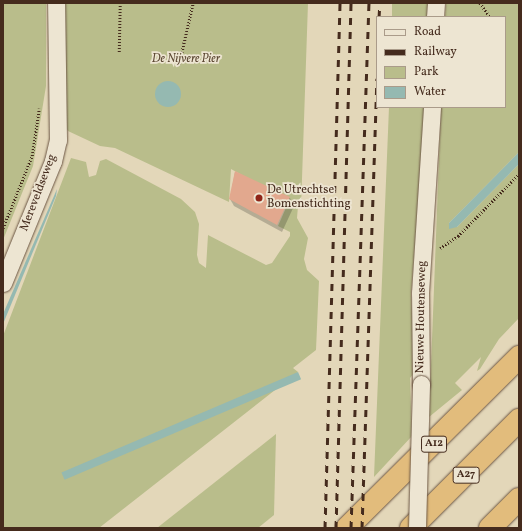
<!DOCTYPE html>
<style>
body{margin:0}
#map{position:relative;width:522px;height:531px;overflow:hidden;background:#e3d7b9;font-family:Vollkorn,serif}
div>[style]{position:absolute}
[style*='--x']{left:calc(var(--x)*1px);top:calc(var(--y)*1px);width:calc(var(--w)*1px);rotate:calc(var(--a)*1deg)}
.green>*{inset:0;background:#b9bd8b;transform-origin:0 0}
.water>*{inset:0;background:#95b9b1;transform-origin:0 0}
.round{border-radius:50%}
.shadow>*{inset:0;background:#0003}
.building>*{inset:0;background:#e2a88e}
.path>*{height:2.5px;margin-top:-1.25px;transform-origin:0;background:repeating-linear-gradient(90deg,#452b1d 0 1px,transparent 0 3px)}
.roads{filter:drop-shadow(0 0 1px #6c5644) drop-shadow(0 0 1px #6c5644)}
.street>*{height:17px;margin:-8.5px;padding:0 8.5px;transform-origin:8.5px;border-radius:8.5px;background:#ede5d2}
.highway>*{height:22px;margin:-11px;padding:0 11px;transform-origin:11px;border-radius:11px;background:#e2bc7c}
.rail>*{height:3px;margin-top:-1.5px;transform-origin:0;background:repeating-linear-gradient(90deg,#452b1d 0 7px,transparent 0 14px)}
.bridges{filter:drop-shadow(0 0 1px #6c5644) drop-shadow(0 0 1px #6c5644)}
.street-bridge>*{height:17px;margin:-8.5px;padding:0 8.5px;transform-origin:8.5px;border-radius:8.5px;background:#ede5d2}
.dots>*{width:11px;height:11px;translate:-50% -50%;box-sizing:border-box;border:2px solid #ede5d2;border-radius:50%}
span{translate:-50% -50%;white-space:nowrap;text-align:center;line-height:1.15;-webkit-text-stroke:3.5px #ede5d2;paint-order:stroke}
.shield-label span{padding:1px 3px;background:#ede5d2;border:1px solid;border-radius:3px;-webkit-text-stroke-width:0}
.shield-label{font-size:11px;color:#452b1d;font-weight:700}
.park-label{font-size:12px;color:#5c4833;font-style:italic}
.poi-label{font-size:12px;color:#452b1d}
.left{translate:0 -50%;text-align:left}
.street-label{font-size:12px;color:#452b1d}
.frame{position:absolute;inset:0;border:4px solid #452b1d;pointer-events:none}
.legend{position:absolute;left:376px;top:16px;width:130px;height:92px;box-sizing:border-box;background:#ede5d2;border:1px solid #aa9b8a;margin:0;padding:5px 7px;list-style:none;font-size:12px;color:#452b1d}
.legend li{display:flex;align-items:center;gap:8px;height:20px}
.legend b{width:20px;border:1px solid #aa9b8a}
</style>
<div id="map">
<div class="green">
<i style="clip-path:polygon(3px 3px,46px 3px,46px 86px,33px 166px,3px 240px)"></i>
<i style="clip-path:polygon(62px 3px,308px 3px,301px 208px,298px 206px,297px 218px,308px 238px,304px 259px,307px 270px,319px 281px,316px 350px,293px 368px,298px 372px,99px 528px,3px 528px,3px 336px,71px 158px,86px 162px,89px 177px,96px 175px,100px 161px,106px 159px,181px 199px,195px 212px,199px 224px,197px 255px,199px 263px,206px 268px,208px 235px,266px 265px,272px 263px,290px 236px,290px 232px,278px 226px,289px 201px,231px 169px,229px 202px,115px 148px,100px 146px,68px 131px,64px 125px)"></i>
<i style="left:392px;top:3px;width:38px;height:14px"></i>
<i style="clip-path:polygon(446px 3px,519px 3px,519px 152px,449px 223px,457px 227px,519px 164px,519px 318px,499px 339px,480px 369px,477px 371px,481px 357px,455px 383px,462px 390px,429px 417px,441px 107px,505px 107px,505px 17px,445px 17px)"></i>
<i style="clip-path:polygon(389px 107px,426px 107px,411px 294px,415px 372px,410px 378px,412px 436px,374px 477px)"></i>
<i style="clip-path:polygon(276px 434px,274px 515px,258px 528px,157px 528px)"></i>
</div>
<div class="water">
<i class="round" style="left:155px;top:81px;width:26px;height:26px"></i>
<i style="clip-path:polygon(519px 152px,519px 164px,457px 227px,449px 229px,449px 223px)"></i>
<i style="clip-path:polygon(57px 189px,56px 196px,3px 324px,3px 314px)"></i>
<i style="left:298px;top:372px;width:8px;height:257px;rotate:67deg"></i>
</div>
<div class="shadow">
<i style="clip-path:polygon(235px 172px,290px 198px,294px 206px,282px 232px,234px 206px,230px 199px)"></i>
</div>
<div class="building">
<i style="clip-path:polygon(235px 171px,290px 197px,277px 225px,229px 199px)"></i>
</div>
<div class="path">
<i style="--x:480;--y:3;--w:17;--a:54"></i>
<i style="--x:119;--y:52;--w:49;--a:-88.8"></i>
<i style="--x:179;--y:64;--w:63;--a:-77.1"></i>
<i style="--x:3;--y:228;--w:78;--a:-68.1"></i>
<i style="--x:32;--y:156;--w:48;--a:-81.5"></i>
<i style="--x:440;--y:248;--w:22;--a:-34"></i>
<i style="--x:458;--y:236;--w:87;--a:-45.5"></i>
</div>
<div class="roads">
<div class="street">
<i style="--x:435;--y:17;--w:14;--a:-86"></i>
<i style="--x:3;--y:283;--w:132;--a:-67.7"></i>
<i style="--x:53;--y:161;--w:22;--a:-77"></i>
<i style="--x:58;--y:140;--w:137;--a:-90.8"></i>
<i style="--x:421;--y:384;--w:91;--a:-90.6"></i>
<i style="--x:420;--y:293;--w:186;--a:-86.3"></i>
</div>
<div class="highway">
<i style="--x:347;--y:528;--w:243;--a:-44.8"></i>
<i style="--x:411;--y:528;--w:153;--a:-45"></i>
<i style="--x:490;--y:528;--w:41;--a:-45"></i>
</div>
</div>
<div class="rail">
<i style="--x:379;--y:17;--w:14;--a:-86"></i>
<i style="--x:325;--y:528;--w:525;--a:-88.36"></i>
<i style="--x:336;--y:528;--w:525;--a:-88.36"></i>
<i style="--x:351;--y:528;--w:525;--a:-88.04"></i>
<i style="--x:362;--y:528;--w:450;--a:-88.1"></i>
</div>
<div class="bridges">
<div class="street-bridge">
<i style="--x:417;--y:528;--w:144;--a:-88.4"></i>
</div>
</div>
<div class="dots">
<i style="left:259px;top:198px;background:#8f2418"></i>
</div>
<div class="shield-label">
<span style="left:434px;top:444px">A12</span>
<span style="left:466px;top:475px">A27</span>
</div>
<div class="park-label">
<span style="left:186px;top:60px">De Nijvere Pier</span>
</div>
<div class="poi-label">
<span class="left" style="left:267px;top:198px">De Utrechtse<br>Bomenstichting</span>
</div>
<div class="street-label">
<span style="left:39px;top:193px;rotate:-69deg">Mereveldseweg</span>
<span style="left:422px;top:317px;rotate:-89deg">Nieuwe Houtenseweg</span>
</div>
<div class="frame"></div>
<ul class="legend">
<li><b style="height:5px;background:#ede5d2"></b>Road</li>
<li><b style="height:5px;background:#452b1d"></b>Railway</li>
<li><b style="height:11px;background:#b9bd8b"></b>Park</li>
<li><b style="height:11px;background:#95b9b1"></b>Water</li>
</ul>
</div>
